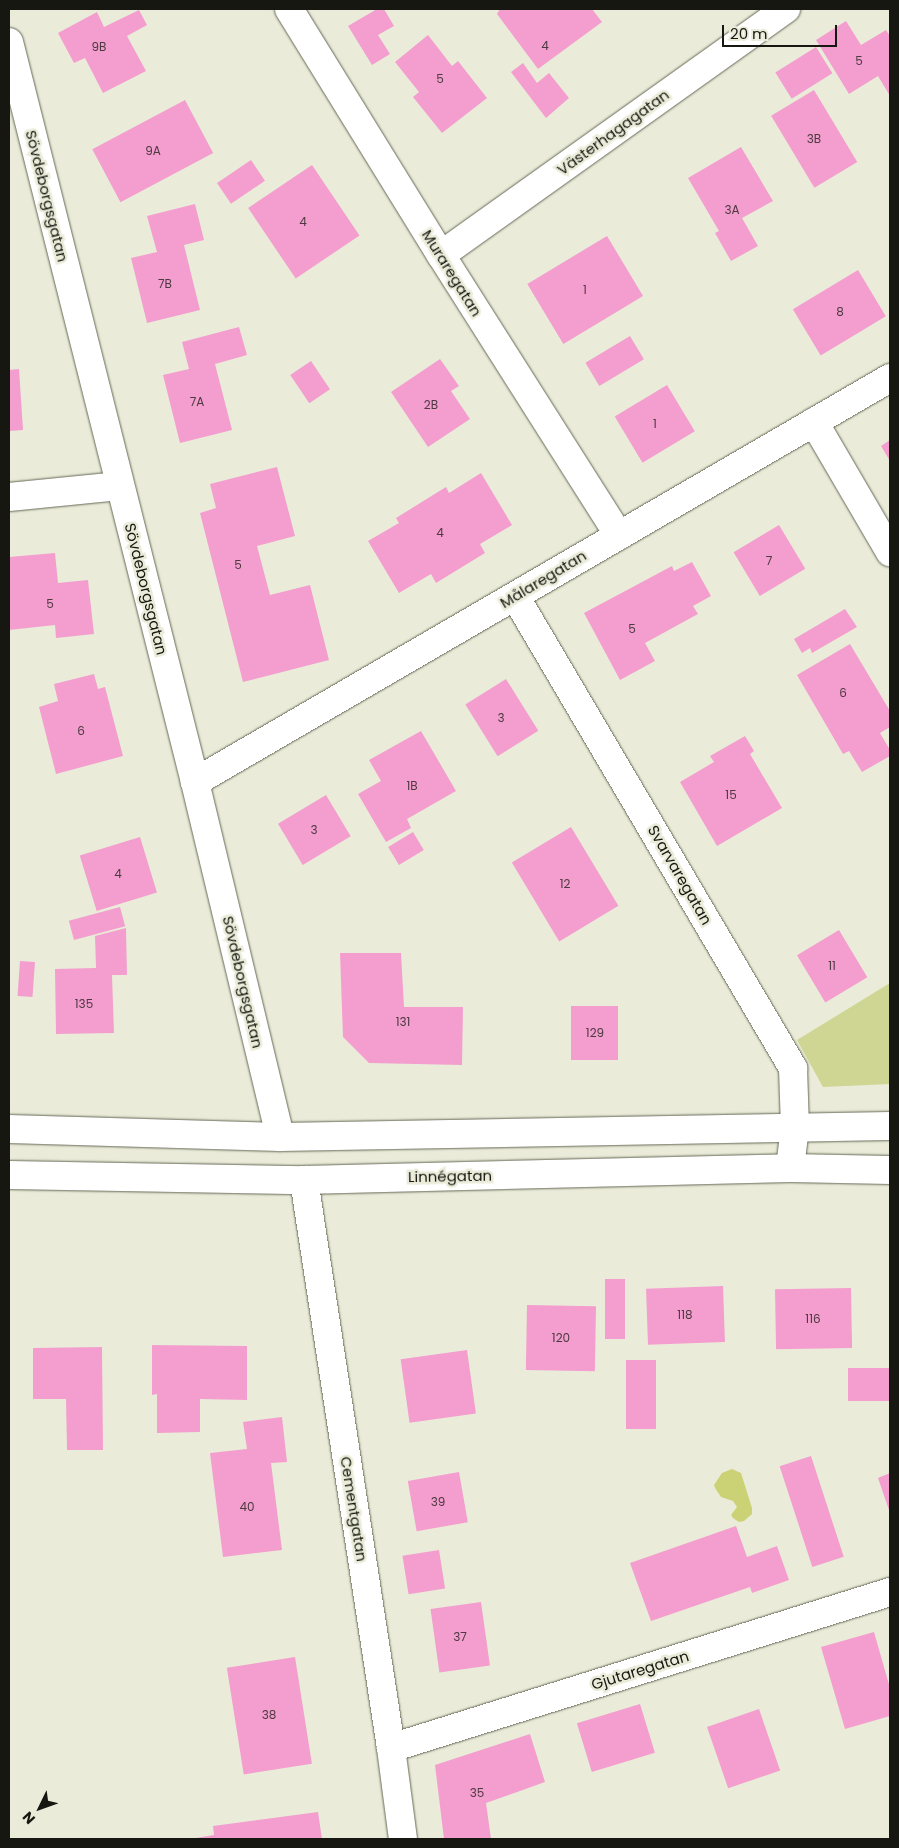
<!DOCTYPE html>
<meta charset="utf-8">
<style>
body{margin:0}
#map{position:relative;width:899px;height:1848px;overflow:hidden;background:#eaecd9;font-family:Poppins,sans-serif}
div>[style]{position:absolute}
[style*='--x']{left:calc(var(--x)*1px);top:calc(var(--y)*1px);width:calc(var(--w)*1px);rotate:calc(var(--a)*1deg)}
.green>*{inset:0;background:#cfd592}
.water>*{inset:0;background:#cbd275}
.building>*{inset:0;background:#f39ecf;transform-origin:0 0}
.roads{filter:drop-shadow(0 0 1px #666857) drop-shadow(0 0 1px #666857)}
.minor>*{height:28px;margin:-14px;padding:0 14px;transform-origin:14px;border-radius:14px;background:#fff}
span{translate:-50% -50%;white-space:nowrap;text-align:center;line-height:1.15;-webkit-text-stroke:5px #eaecd9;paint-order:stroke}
.number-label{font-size:12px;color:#4d3940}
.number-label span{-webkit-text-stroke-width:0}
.street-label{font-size:15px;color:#161710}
.frame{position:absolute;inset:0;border:10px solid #161710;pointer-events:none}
.north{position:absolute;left:15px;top:1783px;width:50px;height:50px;-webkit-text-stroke:4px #eaecd9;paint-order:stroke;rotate:228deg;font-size:14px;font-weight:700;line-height:20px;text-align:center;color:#161710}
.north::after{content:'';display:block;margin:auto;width:18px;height:22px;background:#161710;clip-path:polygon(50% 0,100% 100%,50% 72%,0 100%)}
.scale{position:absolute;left:722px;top:25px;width:115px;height:22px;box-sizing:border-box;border:2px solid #161710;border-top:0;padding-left:6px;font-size:15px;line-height:18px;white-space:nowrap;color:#161710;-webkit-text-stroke:4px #eaecd9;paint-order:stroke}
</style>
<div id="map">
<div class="green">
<i style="clip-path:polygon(890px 983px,890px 1084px,823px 1087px,797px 1040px)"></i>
</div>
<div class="water">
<i style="clip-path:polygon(732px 1469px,741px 1473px,752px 1508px,752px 1514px,744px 1521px,739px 1522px,733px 1518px,731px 1515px,737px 1507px,733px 1501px,721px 1497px,715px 1488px,714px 1485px,722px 1473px)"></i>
</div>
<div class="building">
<i style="clip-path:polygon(377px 9px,384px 9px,394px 26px,378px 35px,390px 54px,372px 65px,348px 26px)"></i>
<i style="clip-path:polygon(500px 9px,592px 9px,602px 22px,538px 69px,497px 14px)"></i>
<i style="clip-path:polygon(139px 10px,147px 25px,127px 36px,146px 71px,103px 93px,85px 58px,74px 63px,58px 33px,97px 12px,104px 27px)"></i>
<i style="clip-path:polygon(846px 21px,861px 45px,886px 30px,890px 36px,890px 96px,878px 76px,849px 94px,816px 40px)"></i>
<i style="clip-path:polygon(428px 35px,452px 66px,458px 61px,487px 98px,442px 133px,413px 97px,419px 92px,395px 62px)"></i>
<i style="left:816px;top:47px;width:31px;height:48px;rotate:58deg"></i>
<i style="clip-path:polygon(523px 63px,537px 83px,549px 73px,569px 98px,546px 118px,511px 72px)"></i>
<i style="left:814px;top:90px;width:84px;height:50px;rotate:59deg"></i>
<i style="left:185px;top:100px;width:60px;height:105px;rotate:62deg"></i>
<i style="clip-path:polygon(741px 147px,773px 201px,742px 218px,758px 246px,731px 261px,715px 233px,719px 231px,688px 178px)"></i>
<i style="left:251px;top:160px;width:25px;height:41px;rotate:56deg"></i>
<i style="left:312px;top:165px;width:85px;height:77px;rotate:56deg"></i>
<i style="clip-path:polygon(195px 204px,204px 240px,184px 245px,200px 310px,147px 323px,131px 258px,157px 252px,147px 216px)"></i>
<i style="left:607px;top:236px;width:70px;height:93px;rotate:59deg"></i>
<i style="left:858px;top:270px;width:54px;height:76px;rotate:59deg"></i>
<i style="clip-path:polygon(239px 327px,247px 355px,215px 364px,232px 430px,180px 443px,163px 375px,189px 369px,182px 342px)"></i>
<i style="left:630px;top:336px;width:27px;height:52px;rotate:59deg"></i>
<i style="clip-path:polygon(440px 359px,459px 386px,451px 391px,470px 419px,428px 447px,391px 392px)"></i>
<i style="left:311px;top:361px;width:34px;height:25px;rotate:56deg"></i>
<i style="clip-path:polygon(19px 369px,23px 430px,9px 431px,9px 370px)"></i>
<i style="left:667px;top:385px;width:54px;height:61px;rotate:59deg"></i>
<i style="clip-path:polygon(890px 440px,890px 461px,881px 446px)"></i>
<i style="clip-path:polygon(277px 467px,295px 536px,257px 546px,270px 595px,310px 585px,329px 660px,243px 682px,200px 513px,216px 508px,210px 484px)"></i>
<i style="clip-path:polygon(481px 473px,512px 525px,480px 544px,485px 553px,436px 583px,431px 574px,399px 593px,368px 541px,399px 523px,396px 518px,446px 487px,449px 493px)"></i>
<i style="left:779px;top:525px;width:51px;height:53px;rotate:59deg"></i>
<i style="clip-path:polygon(55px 553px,58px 583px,88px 580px,94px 634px,56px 638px,55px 625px,9px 630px,9px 557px)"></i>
<i style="clip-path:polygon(692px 562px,711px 596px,693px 606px,698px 614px,645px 643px,655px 661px,620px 680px,584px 613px,672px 566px,674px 571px)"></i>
<i style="clip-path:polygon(845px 609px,857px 627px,812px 653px,810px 648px,802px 653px,794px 639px)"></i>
<i style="clip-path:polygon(850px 644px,890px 711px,890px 727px,880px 733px,890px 750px,890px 756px,862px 772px,849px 751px,843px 754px,797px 675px)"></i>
<i style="clip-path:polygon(94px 674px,98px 689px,105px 687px,123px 756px,56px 774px,39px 707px,58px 701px,54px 684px)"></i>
<i style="left:506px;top:679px;width:61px;height:48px;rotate:58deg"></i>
<i style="clip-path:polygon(421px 731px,456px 791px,407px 819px,411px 828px,386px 842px,358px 794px,381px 781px,369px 760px)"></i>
<i style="clip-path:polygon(745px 736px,754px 751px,750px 754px,782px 808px,717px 846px,680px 782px,714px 762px,710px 756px)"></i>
<i style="left:326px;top:795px;width:48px;height:56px;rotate:59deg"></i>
<i style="left:571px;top:827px;width:92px;height:69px;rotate:59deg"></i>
<i style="left:413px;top:832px;width:21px;height:29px;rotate:59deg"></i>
<i style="left:140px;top:837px;width:58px;height:63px;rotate:73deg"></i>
<i style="left:120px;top:907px;width:20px;height:53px;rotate:75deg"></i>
<i style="clip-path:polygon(126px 928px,127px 975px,112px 975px,114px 1033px,56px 1034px,55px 969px,96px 968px,95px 936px)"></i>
<i style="left:839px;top:930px;width:55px;height:49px;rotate:59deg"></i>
<i style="clip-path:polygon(340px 953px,401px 953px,404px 1007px,463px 1007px,462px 1065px,369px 1063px,343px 1037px)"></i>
<i style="left:20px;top:961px;width:15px;height:35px;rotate:4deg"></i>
<i style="left:571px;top:1006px;width:47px;height:54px"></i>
<i style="left:605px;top:1279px;width:20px;height:60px"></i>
<i style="left:723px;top:1286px;width:56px;height:77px;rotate:88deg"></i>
<i style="left:851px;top:1288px;width:60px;height:76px;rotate:89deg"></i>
<i style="left:527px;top:1305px;width:69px;height:65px;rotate:1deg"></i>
<i style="clip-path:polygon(152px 1345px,247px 1346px,247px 1400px,200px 1399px,200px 1432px,157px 1433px,157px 1394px,152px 1395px)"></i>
<i style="clip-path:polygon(102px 1347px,103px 1450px,67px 1450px,66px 1399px,33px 1399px,33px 1348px)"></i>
<i style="left:467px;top:1350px;width:64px;height:67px;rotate:82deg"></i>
<i style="left:626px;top:1360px;width:30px;height:69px"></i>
<i style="left:890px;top:1368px;width:33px;height:42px;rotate:90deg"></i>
<i style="clip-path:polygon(282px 1417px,287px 1462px,271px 1463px,282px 1550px,223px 1557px,210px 1453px,247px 1449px,243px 1422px)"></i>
<i style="left:811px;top:1456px;width:106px;height:33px;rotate:72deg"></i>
<i style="left:459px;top:1472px;width:51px;height:52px;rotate:80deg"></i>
<i style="clip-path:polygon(890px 1473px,890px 1513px,878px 1478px)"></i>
<i style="clip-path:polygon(736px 1526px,747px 1557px,777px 1546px,789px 1580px,752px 1593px,750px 1587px,651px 1621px,630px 1563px)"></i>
<i style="left:439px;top:1550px;width:39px;height:37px;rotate:81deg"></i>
<i style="left:481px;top:1602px;width:64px;height:51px;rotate:82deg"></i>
<i style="clip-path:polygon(874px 1632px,890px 1688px,890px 1716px,845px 1729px,821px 1647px)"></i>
<i style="left:295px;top:1657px;width:108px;height:69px;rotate:81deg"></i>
<i style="left:640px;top:1704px;width:51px;height:66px;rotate:73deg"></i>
<i style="left:759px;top:1709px;width:65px;height:55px;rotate:71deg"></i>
<i style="clip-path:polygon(530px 1734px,545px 1782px,486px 1803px,491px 1839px,444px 1839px,435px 1765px)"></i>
<i style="clip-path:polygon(318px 1812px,322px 1839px,190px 1839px,214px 1835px,213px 1826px)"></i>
</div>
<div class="roads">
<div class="minor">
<i style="--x:289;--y:9;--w:289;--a:58.3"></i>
<i style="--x:441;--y:255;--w:332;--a:57.6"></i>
<i style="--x:9;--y:42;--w:763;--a:75.89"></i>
<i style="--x:195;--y:782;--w:365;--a:76.5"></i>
<i style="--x:441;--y:255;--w:424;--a:-35.5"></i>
<i style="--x:814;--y:422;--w:151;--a:59.7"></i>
<i style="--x:9;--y:497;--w:111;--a:-5.7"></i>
<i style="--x:515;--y:596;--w:548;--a:59.5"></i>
<i style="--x:793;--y:1068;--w:59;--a:88.1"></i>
<i style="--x:795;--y:1127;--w:41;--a:97"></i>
<i style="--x:195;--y:782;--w:804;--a:-30.17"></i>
<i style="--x:9;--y:1129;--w:271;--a:1.7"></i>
<i style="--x:280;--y:1137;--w:610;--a:-1.03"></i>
<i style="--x:9;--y:1175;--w:295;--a:1"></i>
<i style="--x:304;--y:1180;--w:486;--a:-1.4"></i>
<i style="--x:790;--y:1168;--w:100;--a:1.1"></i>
<i style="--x:304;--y:1180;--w:575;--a:81.29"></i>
<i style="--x:391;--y:1748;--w:92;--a:82.5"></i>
<i style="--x:391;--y:1748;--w:523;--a:-17.36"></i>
</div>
</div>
<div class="number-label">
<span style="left:545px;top:46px">4</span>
<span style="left:99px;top:47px">9B</span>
<span style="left:859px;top:61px">5</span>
<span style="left:440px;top:79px">5</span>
<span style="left:814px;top:139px">3B</span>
<span style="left:153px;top:151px">9A</span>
<span style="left:732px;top:210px">3A</span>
<span style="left:303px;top:222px">4</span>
<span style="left:165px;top:284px">7B</span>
<span style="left:585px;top:290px">1</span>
<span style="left:840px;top:312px">8</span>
<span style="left:197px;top:402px">7A</span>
<span style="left:431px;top:405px">2B</span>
<span style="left:655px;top:424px">1</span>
<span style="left:440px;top:533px">4</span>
<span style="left:769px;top:561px">7</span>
<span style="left:238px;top:565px">5</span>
<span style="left:50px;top:604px">5</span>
<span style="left:632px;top:629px">5</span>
<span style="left:843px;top:693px">6</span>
<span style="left:501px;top:718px">3</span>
<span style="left:81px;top:731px">6</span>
<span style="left:412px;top:786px">1B</span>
<span style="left:731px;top:795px">15</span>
<span style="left:314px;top:830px">3</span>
<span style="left:118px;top:874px">4</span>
<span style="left:565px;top:884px">12</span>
<span style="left:832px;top:966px">11</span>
<span style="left:84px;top:1004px">135</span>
<span style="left:403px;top:1022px">131</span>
<span style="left:595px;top:1033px">129</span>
<span style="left:685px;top:1315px">118</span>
<span style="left:813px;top:1319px">116</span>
<span style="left:561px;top:1338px">120</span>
<span style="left:438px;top:1502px">39</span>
<span style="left:247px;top:1507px">40</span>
<span style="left:460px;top:1637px">37</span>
<span style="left:269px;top:1715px">38</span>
<span style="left:477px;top:1793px">35</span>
</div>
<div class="street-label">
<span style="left:613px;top:132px;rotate:-36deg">Västerhagagatan</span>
<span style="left:47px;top:196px;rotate:76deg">Sövdeborgsgatan</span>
<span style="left:452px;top:273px;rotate:58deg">Muraregatan</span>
<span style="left:543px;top:579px;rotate:-31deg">Målaregatan</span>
<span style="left:146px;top:589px;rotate:76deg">Sövdeborgsgatan</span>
<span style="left:680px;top:875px;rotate:60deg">Svarvaregatan</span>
<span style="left:243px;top:982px;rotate:77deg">Sövdeborgsgatan</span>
<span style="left:450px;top:1176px;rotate:-1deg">Linnégatan</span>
<span style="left:354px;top:1509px;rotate:81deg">Cementgatan</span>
<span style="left:640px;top:1670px;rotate:-17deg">Gjutaregatan</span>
</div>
<div class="frame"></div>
<div class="north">N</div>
<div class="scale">20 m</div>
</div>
